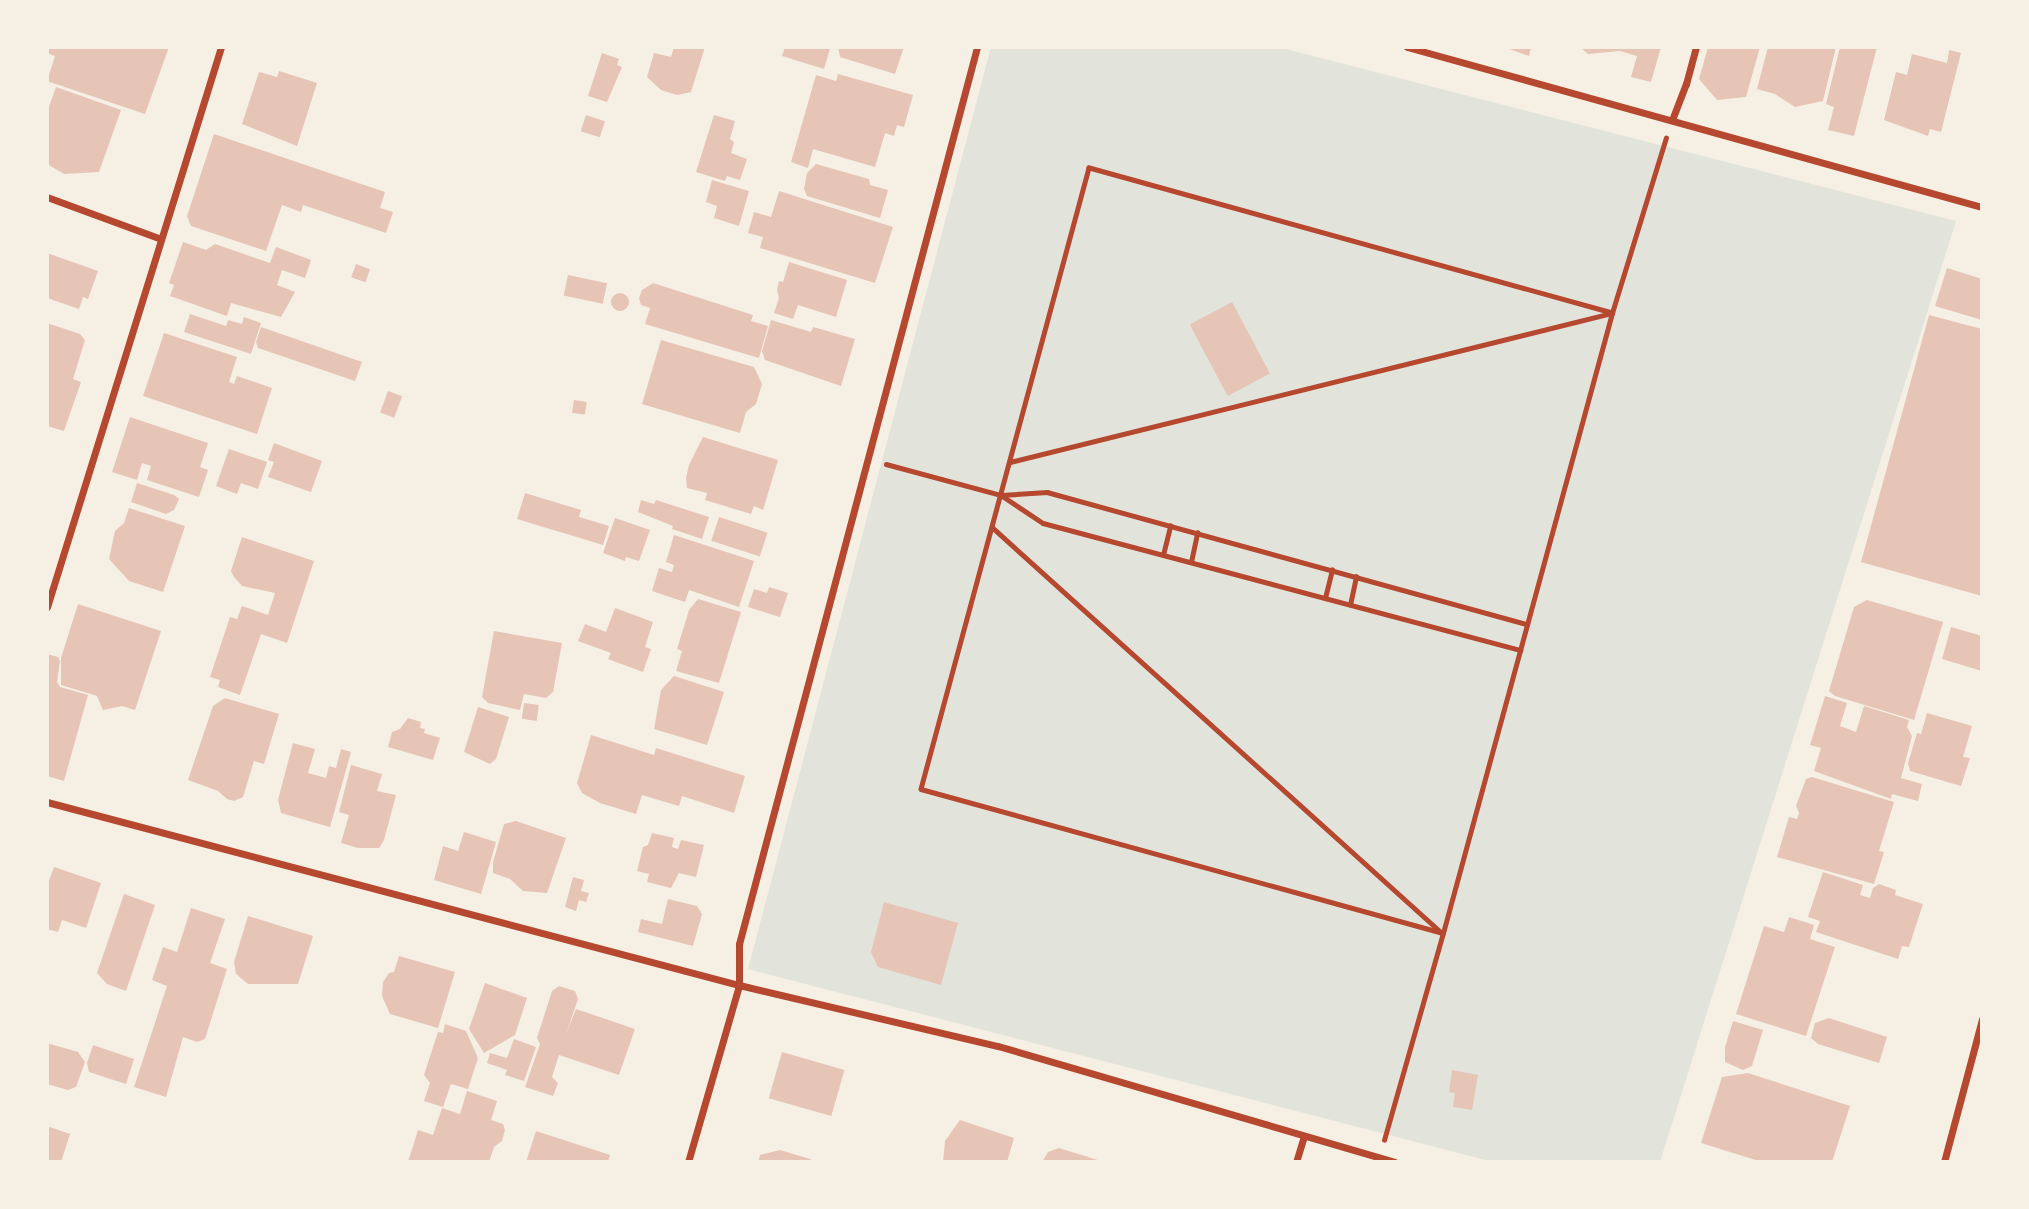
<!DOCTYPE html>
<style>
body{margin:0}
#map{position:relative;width:2029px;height:1209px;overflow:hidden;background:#f6efe4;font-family:"DejaVu Sans",sans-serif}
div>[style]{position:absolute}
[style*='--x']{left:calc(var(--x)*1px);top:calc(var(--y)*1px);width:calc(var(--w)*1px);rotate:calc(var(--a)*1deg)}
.green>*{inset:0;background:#e2e4dc}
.building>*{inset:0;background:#e6c5b7;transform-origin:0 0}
.round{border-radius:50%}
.path>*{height:4.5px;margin:-2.25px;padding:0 2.25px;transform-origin:2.25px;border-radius:2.25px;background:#b5482f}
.minor>*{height:7px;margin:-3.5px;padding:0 3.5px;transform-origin:3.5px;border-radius:3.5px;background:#b5482f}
span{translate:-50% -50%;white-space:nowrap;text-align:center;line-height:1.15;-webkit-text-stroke:5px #f6efe4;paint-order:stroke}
.frame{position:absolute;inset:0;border:49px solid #f6efe4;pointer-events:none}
</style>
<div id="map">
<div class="green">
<i style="clip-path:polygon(991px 47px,1278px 47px,1956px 221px,1660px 1162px,1493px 1162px,748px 969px)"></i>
</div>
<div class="building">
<i style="clip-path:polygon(47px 47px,169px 47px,145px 114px,47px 81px,55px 56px,47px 53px)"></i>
<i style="clip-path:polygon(674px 47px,705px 47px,691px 92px,677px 95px,661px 90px,647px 77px,654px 53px,671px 57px)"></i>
<i style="clip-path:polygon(785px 47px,826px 47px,830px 49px,824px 69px,782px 56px)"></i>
<i style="clip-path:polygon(838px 47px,904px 47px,895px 74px,840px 57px)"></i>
<i style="clip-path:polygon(1504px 47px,1531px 47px,1529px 56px)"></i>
<i style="clip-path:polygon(1580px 47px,1661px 47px,1651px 82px,1631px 77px,1637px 56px,1620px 51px,1588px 54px)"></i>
<i style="clip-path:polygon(1708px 47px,1760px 47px,1746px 97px,1717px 100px,1699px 79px)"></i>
<i style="clip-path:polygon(1768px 47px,1836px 47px,1823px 101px,1795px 107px,1775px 94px,1757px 89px)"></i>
<i style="clip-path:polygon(1840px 47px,1877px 47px,1854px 136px,1828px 130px,1834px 107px,1826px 104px)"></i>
<i style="clip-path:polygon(1949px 50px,1961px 53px,1941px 132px,1930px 129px,1928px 136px,1884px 120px,1896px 72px,1907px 75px,1912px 54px,1947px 63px)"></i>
<i style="clip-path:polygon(602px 53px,619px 59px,617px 65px,622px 67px,607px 102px,588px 96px)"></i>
<i style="clip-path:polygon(279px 71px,317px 83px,297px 146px,242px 124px,259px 72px,277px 77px)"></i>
<i style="clip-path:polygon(838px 74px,913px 95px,904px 127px,897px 125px,894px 136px,885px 133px,875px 167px,813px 149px,808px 168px,791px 162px,816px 75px,836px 81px)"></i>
<i style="clip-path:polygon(56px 87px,121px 110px,99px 172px,64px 174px,47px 164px,47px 112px)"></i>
<i style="left:586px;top:115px;width:20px;height:17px;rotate:18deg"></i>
<i style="clip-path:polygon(714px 115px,735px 121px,730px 139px,734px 142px,731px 153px,747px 159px,740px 180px,727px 176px,725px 181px,696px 172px)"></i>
<i style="clip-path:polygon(214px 134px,385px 192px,380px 208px,393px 212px,386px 233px,303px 205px,301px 212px,282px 205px,266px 251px,191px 226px,187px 216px)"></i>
<i style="clip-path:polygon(816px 164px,869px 179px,870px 185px,888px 190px,880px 218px,807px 196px,804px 189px,807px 173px)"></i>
<i style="clip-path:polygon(712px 180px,749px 191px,739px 226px,714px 218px,717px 206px,706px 202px)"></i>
<i style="clip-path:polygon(779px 191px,893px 227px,875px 283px,760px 248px,763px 237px,748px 233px,754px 212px,771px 217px)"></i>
<i style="clip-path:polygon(183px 242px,206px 250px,215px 244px,270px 263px,276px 247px,311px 260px,305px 278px,282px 270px,277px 285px,295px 292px,281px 317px,231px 303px,227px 316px,170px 296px,174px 285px,169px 283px)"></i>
<i style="clip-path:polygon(47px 253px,98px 271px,88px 299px,83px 297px,79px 309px,47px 298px)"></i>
<i style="clip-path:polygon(789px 262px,847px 280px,836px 317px,798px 305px,793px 319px,774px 313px,779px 298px,777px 290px,779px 281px,783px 282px)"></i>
<i style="left:356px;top:264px;width:15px;height:14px;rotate:20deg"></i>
<i style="clip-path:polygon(1947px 268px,1982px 279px,1982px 320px,1935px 306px)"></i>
<i style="left:568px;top:275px;width:40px;height:21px;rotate:12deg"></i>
<i style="clip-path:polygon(653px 283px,753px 315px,751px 321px,768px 326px,759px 358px,645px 324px,650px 308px,641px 305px,639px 298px,642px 290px)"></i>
<i class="round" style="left:611px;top:293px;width:18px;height:18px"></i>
<i style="left:1232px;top:302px;width:81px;height:48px;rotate:62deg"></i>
<i style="clip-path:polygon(190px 314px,226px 326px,228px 320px,242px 324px,244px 317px,261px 323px,251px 354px,184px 332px)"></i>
<i style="clip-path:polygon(1929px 315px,1982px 329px,1982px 596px,1861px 562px)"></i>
<i style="clip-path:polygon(771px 320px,811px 332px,813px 327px,855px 339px,841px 386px,765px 360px,762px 351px)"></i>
<i style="clip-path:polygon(47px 323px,80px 334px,85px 340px,73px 379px,81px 382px,64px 431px,47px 426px)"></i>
<i style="clip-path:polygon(261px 327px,362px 362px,355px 381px,258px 348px,256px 342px)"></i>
<i style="clip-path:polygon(164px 333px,237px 357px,229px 382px,234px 384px,237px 376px,272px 388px,257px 434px,143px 396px)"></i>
<i style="clip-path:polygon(661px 340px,754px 367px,762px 384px,756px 404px,746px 412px,740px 433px,642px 404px)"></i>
<i style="left:388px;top:391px;width:15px;height:23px;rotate:20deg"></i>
<i style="left:574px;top:400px;width:13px;height:13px;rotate:9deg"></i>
<i style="clip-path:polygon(130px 417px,208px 443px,200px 467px,208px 470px,199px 497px,147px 480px,151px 466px,142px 463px,137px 480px,112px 472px)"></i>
<i style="clip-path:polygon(703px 437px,778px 460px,763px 510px,754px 506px,751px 514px,705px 500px,707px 493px,687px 488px,686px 478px,689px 465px)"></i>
<i style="clip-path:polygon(274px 443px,322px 461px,311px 492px,268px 477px,274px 462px,268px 460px)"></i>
<i style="clip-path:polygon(229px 449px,267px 462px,258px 489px,241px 483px,237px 494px,216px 486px)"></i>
<i style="clip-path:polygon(137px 483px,174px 495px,179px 499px,174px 510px,166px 514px,131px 502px)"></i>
<i style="clip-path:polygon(525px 493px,581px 510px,579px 517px,609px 526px,603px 545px,517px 519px)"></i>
<i style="clip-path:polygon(641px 500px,654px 504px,656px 500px,709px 517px,702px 539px,672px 529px,673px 526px,638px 512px)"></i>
<i style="clip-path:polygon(129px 508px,185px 526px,163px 592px,129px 581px,109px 559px,115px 531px,124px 523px)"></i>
<i style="left:719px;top:517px;width:51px;height:25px;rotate:18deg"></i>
<i style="clip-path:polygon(615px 518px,650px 530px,639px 561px,626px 557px,625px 561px,603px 553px)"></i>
<i style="clip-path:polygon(674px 535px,754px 561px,739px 607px,689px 590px,685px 602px,652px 591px,659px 568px,672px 572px,674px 565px,666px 562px)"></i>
<i style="clip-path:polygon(242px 537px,314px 561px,287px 643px,261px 634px,240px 695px,218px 687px,220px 680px,210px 677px,230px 617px,237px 619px,242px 606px,268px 615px,275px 593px,242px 586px,234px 577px,231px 571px)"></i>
<i style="clip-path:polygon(769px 587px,788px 593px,780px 617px,748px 607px,754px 589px,767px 593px)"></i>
<i style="clip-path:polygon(698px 599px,741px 612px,719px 683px,676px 671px,682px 651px,677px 649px,689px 610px)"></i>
<i style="clip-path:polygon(1867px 600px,1943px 622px,1914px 720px,1835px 696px,1829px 691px,1854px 607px)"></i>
<i style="clip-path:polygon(78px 604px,161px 631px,135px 710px,122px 706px,103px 710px,97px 696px,61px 685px,61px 658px)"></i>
<i style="clip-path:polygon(615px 608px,653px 622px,645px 647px,651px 649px,643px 672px,608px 659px,611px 653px,578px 641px,585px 624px,606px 632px)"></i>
<i style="clip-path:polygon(1951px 627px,1982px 636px,1982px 671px,1942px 659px)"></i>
<i style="clip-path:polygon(494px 631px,562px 643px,553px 692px,546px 698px,524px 694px,520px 710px,488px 703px,482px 697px)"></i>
<i style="clip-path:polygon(47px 654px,58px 657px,60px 661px,57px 682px,60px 687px,88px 695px,64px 781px,47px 776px)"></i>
<i style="clip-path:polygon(674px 676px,724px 692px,707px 745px,654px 729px,661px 690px)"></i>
<i style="clip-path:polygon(1825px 696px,1847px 703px,1840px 726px,1856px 732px,1864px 706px,1909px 720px,1907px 727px,1912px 736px,1901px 778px,1922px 784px,1918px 801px,1892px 794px,1891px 799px,1814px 771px,1821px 748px,1810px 745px)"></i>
<i style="clip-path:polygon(225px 698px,279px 714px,264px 764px,254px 761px,243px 797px,234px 801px,227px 799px,218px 791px,188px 780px,213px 706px)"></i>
<i style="left:524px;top:703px;width:15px;height:16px;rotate:8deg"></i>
<i style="clip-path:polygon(478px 707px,509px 717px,496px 759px,490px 764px,464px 752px)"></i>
<i style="clip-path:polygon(1927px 713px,1972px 726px,1963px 757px,1970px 758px,1961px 786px,1910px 771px,1908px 763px,1917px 733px,1921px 734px)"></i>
<i style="clip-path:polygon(408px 718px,421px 722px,420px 728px,425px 729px,424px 733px,440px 738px,433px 760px,388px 747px,392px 732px,400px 729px)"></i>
<i style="clip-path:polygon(591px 735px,654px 755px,656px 748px,745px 776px,734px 813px,682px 796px,679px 806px,642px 795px,636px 814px,600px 803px,582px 793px,577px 783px)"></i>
<i style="clip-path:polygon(293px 743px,315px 749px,308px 773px,326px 778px,329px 766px,336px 768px,341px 749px,351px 752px,330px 827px,281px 813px,278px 800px)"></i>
<i style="clip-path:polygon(351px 765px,382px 774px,377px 791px,396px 795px,384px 840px,379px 848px,358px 848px,341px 843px,349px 815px,339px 812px)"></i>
<i style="clip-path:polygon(1812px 777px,1894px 802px,1879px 851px,1884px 852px,1874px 884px,1777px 857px,1789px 817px,1797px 819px,1799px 813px,1796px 806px,1806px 779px)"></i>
<i style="clip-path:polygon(516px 821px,566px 838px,547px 893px,523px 891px,510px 879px,493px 873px,493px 862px,504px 824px)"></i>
<i style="clip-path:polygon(464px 832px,496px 842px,481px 894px,434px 880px,443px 846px,458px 851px)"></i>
<i style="clip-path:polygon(652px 833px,674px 838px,672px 847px,678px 849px,681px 840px,704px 845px,696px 877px,679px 873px,671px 888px,647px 882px,649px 874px,637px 871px,643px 847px,648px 845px)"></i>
<i style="clip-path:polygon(54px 867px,101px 883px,86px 928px,62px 920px,58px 932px,47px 929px,47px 886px)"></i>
<i style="clip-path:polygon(1823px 872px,1863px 885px,1860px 895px,1870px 898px,1873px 888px,1879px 884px,1896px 890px,1895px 895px,1923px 904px,1909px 947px,1902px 946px,1898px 959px,1816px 932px,1820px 921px,1808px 917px)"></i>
<i style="clip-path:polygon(573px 877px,584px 880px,581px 891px,589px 893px,586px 902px,579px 900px,576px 911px,565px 907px)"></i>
<i style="clip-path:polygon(124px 894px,155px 905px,126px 991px,107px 984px,97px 973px)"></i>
<i style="clip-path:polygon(668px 899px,697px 906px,702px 914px,693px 946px,638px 932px,641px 919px,662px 924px)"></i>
<i style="clip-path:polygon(884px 902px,958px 923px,941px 985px,878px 967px,871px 952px)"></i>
<i style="clip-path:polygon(191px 908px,225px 919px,210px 963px,227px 969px,205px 1039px,197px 1042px,183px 1037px,166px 1097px,134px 1087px,167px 986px,152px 980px,163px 947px,177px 952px)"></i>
<i style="clip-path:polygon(248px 916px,313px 936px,298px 984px,248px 984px,236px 974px,234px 962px)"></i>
<i style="clip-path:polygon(1789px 917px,1814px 925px,1810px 939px,1835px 947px,1806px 1036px,1736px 1014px,1764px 926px,1784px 932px)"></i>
<i style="clip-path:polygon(399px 956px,455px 972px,438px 1028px,390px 1014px,382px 996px,383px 982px,389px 973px,394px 972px)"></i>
<i style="clip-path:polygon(485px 983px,527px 998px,515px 1035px,484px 1053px,469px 1029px)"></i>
<i style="clip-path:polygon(559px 986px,575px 991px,578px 999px,566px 1034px,576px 1009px,635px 1029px,619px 1075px,559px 1055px,552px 1077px,558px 1083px,553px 1096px,525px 1087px,540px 1044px,537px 1038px,552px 991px)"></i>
<i style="clip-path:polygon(1829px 1018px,1887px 1037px,1879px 1063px,1818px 1044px,1811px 1038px,1815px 1023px)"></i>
<i style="clip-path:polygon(1733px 1021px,1763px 1030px,1752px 1066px,1743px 1070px,1725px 1062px,1725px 1047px)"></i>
<i style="clip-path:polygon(445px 1024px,466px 1031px,478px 1058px,468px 1089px,451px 1084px,443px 1107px,424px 1101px,430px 1083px,424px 1075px,438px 1032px,443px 1033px)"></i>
<i style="clip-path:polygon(514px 1039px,536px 1047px,524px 1081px,505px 1075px,507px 1070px,487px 1063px,490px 1053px,507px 1058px)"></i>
<i style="clip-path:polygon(47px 1043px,78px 1052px,85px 1062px,76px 1087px,68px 1090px,47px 1084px)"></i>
<i style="clip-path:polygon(93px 1045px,134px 1059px,126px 1084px,89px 1072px,87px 1063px)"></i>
<i style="left:782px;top:1052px;width:65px;height:48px;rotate:16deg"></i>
<i style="clip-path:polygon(1452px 1070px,1478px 1075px,1472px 1110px,1453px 1107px,1455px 1093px,1449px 1092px)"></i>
<i style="clip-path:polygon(1748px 1073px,1850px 1106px,1832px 1162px,1762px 1162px,1701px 1143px,1722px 1077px)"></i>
<i style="clip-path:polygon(467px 1091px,497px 1101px,491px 1120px,503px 1124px,505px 1130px,502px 1141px,494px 1147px,489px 1162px,408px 1162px,418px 1130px,433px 1135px,442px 1108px,460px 1114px)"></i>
<i style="clip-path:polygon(960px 1120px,1014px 1138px,1007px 1162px,943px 1162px,945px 1141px)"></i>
<i style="clip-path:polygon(47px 1126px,70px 1134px,61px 1162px,47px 1162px)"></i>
<i style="clip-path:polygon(536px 1131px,610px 1155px,608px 1162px,526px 1162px)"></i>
<i style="clip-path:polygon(1059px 1148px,1101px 1161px,1101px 1162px,1042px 1162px,1048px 1152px)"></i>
<i style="clip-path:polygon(780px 1150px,810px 1159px,814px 1162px,758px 1162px,760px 1155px)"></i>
</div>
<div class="path">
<i style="--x:1010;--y:462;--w:620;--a:-13.9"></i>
<i style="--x:1612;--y:313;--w:183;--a:-72.9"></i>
<i style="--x:886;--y:464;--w:119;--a:15.1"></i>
<i style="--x:1001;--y:495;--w:50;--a:33.7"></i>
<i style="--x:1043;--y:523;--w:494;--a:14.9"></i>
<i style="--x:1001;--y:495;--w:46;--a:-3.7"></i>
<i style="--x:1047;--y:492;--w:498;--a:15.4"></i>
<i style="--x:992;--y:527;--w:606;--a:42.06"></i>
<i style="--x:1163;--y:555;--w:30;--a:-76"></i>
<i style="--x:1191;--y:562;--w:30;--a:-78"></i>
<i style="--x:1325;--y:598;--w:29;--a:-76"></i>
<i style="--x:1350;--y:605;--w:29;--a:-78"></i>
<i style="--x:1384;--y:1140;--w:215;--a:-74.1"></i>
<i style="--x:1443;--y:933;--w:643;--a:-74.75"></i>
<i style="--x:1612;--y:313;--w:543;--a:-164.5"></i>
<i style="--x:1089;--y:168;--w:643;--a:105.14"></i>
<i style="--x:921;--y:789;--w:541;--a:15.42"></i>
</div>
<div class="minor">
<i style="--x:1407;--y:47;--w:597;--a:15.55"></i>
<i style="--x:1672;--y:120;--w:39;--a:-69"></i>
<i style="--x:1686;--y:84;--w:38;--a:-75"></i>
<i style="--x:47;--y:197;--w:121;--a:20.2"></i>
<i style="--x:47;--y:607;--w:586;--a:-72.74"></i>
<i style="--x:47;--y:802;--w:716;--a:14.81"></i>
<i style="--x:739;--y:985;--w:266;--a:13.3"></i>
<i style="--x:998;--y:1046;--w:413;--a:16.3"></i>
<i style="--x:688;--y:1162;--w:184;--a:-73.9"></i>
<i style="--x:739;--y:985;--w:41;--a:-90"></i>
<i style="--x:739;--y:944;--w:928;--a:-75.14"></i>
<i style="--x:1296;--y:1162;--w:27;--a:-73"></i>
<i style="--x:1944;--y:1162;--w:148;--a:-75.1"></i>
</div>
<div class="frame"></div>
</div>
